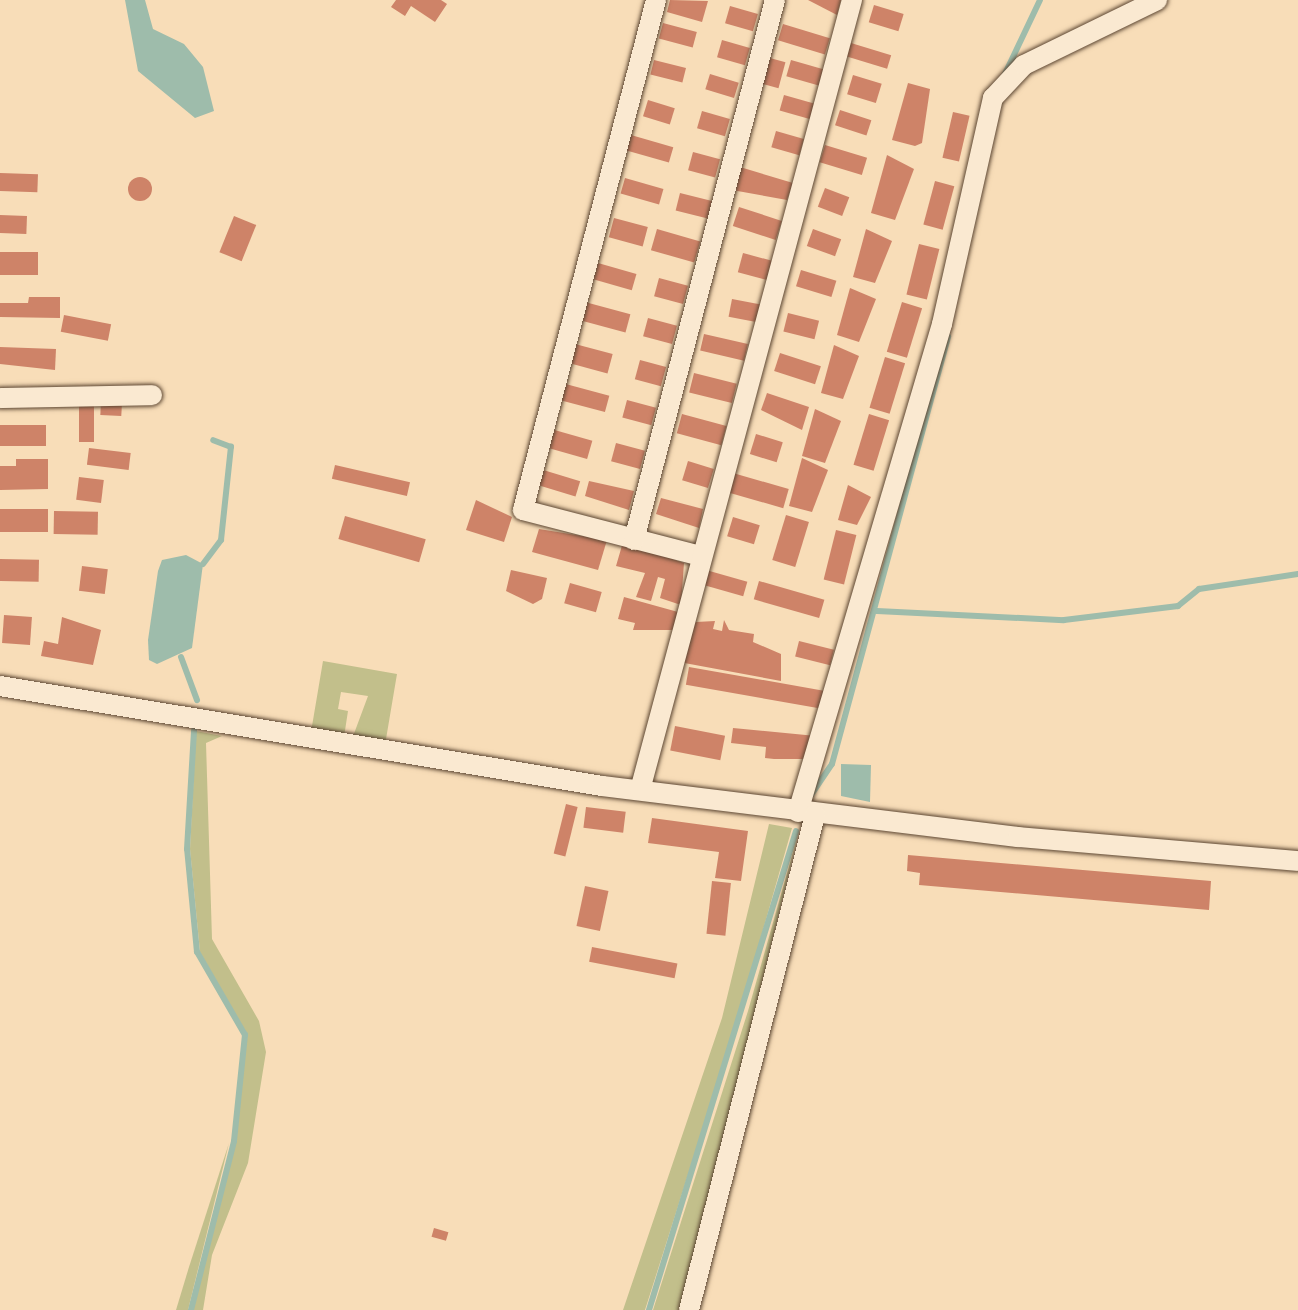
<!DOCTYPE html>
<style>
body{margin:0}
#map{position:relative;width:1298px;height:1310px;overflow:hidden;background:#f8ddb8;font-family:"Sorts Mill Goudy",serif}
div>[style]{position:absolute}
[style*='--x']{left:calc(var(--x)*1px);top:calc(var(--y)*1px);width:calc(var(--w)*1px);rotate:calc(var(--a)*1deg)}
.green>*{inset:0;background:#c2bf8b}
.water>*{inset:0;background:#9ebcab}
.stream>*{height:6px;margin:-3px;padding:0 3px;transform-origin:3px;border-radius:3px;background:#9ebcab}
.building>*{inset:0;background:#ce8368;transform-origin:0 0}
.round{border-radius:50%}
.roads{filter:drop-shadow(0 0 2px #5c4632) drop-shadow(0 0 2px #5c4632)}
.minor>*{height:20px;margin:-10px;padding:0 10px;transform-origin:10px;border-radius:10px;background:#fae9d1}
span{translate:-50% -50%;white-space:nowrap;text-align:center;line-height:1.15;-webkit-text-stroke:7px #fae9d1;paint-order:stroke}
</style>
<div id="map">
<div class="green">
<i style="clip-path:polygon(323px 661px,397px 674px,385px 745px,352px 739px,368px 696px,341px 692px,338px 709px,348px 711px,344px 737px,311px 732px)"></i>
<i style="clip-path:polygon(196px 731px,222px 736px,206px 743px,212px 939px,259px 1021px,266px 1052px,248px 1163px,212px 1255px,203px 1310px,193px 1310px,236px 1142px,247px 1034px,200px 952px,190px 849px)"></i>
<i style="clip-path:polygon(769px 824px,792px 828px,740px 1011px,645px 1310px,623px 1310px,722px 1018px)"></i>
<i style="clip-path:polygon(799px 831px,682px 1310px,653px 1310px,748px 1011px)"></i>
<i style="clip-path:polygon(229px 1143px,188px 1310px,176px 1310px,189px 1267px)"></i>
</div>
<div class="water">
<i style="clip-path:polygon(125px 0,145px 0,153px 29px,184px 44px,203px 67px,214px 111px,195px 118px,138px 71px)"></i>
<i style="clip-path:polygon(186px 555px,203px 564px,192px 648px,157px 664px,149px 660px,148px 640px,158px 571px,162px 560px)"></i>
<i style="clip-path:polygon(841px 764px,871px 765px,870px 802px,841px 796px)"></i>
</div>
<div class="stream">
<i style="--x:1003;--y:78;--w:86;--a:-64.6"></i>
<i style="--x:203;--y:564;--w:30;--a:-53"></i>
<i style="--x:221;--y:540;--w:94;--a:-83.9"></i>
<i style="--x:231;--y:447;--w:19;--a:-159"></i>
<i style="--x:877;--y:611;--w:187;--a:2.8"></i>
<i style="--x:1064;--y:620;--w:115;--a:-7"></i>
<i style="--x:1178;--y:606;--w:27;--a:-39"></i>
<i style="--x:1199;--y:589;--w:100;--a:-8.6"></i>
<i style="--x:181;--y:657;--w:46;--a:69.6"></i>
<i style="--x:811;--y:795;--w:37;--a:-56"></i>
<i style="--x:832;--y:764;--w:443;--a:-74.8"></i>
<i style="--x:191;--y:1310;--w:174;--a:-75.7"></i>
<i style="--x:234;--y:1141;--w:107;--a:-84.1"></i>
<i style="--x:245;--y:1035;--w:96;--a:-120"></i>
<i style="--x:197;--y:952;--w:103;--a:-95.5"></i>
<i style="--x:187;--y:849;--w:119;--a:-86.6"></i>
<i style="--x:649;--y:1310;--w:501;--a:-72.94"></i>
</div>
<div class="building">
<i style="clip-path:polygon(396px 0,441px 0,447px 4px,435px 22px,411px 6px,405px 16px,391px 7px)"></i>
<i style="clip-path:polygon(670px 0,708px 1px,702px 22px,667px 12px)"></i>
<i style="clip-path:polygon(808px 0,841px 0,837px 15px)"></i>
<i style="left:874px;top:5px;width:31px;height:18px;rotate:17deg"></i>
<i style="left:730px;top:6px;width:29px;height:18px;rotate:16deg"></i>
<i style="left:663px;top:23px;width:35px;height:16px;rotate:15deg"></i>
<i style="left:783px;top:24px;width:49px;height:17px;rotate:17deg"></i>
<i style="left:722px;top:40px;width:29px;height:18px;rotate:16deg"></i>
<i style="left:851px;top:43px;width:42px;height:14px;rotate:17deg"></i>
<i style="left:770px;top:58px;width:16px;height:27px;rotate:15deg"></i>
<i style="left:654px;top:60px;width:33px;height:15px;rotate:14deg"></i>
<i style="left:791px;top:60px;width:40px;height:17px;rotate:16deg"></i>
<i style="left:710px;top:74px;width:30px;height:16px;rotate:17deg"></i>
<i style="left:853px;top:75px;width:30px;height:20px;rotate:17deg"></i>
<i style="clip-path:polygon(908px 83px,930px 89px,922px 143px,915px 146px,892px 140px)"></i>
<i style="left:784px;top:95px;width:33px;height:16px;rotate:16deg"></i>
<i style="left:648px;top:100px;width:28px;height:17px;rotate:17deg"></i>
<i style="left:840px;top:110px;width:33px;height:16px;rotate:18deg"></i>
<i style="left:702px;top:111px;width:29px;height:18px;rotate:16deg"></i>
<i style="left:953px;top:112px;width:17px;height:47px;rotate:13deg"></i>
<i style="left:776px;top:131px;width:29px;height:17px;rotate:16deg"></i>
<i style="left:631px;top:135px;width:44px;height:16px;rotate:16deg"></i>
<i style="left:825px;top:145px;width:44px;height:18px;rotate:17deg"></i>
<i style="left:693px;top:152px;width:28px;height:19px;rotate:15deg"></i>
<i style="clip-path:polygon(887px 155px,914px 169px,895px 220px,871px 213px)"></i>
<i style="clip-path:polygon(740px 167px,793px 183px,787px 200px,732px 190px)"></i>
<i style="left:0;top:173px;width:38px;height:18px;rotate:2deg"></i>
<i class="round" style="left:128px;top:177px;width:24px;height:24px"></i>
<i style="left:625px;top:178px;width:40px;height:16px;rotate:16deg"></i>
<i style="left:935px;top:181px;width:20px;height:45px;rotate:15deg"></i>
<i style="left:825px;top:188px;width:26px;height:20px;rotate:21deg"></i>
<i style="left:680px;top:193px;width:33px;height:18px;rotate:14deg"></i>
<i style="left:739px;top:207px;width:45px;height:20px;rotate:18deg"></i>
<i style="left:0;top:215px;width:27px;height:18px;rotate:2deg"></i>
<i style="left:234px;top:216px;width:24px;height:39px;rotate:22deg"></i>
<i style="left:614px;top:218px;width:35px;height:20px;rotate:15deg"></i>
<i style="left:657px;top:229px;width:45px;height:22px;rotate:16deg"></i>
<i style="left:813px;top:229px;width:30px;height:18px;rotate:20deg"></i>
<i style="clip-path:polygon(866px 229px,892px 241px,875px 283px,853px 277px)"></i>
<i style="left:919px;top:244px;width:21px;height:52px;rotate:14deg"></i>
<i style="left:0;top:252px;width:38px;height:23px"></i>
<i style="left:743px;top:253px;width:30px;height:20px;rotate:15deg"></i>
<i style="left:598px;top:263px;width:40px;height:17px;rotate:16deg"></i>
<i style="left:801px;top:270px;width:37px;height:17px;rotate:17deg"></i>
<i style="left:659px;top:278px;width:30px;height:19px;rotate:15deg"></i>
<i style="clip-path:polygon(850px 288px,876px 299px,859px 342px,837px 335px)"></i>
<i style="clip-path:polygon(29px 297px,60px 297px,60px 318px,0 317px,0 303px,28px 303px)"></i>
<i style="left:732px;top:299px;width:32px;height:18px;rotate:11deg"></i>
<i style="left:585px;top:302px;width:47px;height:19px;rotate:15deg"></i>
<i style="left:902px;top:302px;width:21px;height:52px;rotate:17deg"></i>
<i style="left:788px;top:313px;width:32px;height:19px;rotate:14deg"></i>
<i style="left:64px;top:315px;width:48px;height:17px;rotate:11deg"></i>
<i style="left:648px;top:318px;width:30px;height:19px;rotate:15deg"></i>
<i style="left:704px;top:334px;width:45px;height:17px;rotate:13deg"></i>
<i style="left:575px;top:344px;width:39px;height:20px;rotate:15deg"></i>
<i style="clip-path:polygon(834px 345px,859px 356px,843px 399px,821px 393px)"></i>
<i style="clip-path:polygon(0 347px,56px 349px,55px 370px,0 364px)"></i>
<i style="left:780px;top:353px;width:43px;height:19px;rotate:18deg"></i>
<i style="left:885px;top:357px;width:21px;height:53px;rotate:17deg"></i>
<i style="left:640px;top:360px;width:27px;height:20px;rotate:15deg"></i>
<i style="left:694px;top:373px;width:44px;height:20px;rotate:14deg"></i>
<i style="left:562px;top:383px;width:49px;height:17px;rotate:15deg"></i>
<i style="clip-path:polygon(767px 393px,809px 407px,802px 430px,761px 410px)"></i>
<i style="left:627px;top:400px;width:30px;height:18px;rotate:15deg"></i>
<i style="left:79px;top:402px;width:15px;height:40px"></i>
<i style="left:101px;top:402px;width:21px;height:13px;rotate:3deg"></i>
<i style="clip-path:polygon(815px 409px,841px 421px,825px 463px,802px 456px)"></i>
<i style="left:682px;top:414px;width:46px;height:20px;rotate:15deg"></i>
<i style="left:869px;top:414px;width:21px;height:53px;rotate:17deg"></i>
<i style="left:0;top:425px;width:46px;height:21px"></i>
<i style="left:551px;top:429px;width:43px;height:19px;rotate:16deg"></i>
<i style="left:756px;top:434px;width:28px;height:21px;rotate:17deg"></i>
<i style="left:616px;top:443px;width:30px;height:19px;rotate:15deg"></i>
<i style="left:89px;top:448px;width:42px;height:17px;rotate:7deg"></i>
<i style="clip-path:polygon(802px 458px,828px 470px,812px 512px,789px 506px)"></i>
<i style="clip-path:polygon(16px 459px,48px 459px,48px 489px,0 490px,0 466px,16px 466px)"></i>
<i style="left:688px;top:461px;width:27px;height:20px;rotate:17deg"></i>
<i style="left:335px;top:465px;width:77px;height:14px;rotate:13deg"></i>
<i style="left:540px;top:469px;width:42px;height:16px;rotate:17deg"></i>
<i style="left:733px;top:473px;width:58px;height:20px;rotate:16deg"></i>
<i style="left:79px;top:477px;width:25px;height:23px;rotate:7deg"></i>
<i style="clip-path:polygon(589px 481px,634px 491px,629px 510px,585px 496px)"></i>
<i style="clip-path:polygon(848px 485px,871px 497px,857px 525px,838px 520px)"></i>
<i style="clip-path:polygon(661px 498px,703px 509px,699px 528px,656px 514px)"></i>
<i style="clip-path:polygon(476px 500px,512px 517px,504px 542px,466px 530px)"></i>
<i style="left:0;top:509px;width:48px;height:23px"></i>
<i style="left:54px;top:511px;width:44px;height:23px;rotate:1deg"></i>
<i style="left:786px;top:515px;width:24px;height:47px;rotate:17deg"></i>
<i style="left:345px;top:516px;width:84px;height:24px;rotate:16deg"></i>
<i style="left:733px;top:517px;width:28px;height:20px;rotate:17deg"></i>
<i style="clip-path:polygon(539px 529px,607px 540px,598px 570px,532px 552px)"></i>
<i style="left:836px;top:530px;width:21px;height:51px;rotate:14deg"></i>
<i style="clip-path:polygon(623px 542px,684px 563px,681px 605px,660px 598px,665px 579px,658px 577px,651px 601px,636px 597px,645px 573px,616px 566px)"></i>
<i style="left:0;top:559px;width:39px;height:22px;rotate:1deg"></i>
<i style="left:82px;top:566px;width:26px;height:25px;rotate:7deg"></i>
<i style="clip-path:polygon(511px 570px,547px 578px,542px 599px,533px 604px,506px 591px)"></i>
<i style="left:706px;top:570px;width:43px;height:15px;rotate:16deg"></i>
<i style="left:759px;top:581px;width:68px;height:19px;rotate:16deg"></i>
<i style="left:570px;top:583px;width:33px;height:21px;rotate:16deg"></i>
<i style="clip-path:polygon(624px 597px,678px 612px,673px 630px,633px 630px,635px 623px,618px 619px)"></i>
<i style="clip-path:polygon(689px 614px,696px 622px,715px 621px,713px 629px,722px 631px,724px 620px,729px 630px,754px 634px,753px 642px,781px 654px,781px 681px,679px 662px)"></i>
<i style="left:4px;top:615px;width:28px;height:28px;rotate:4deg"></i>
<i style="clip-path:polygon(62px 617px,101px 630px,93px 665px,41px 656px,44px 641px,58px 644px)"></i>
<i style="left:799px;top:641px;width:36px;height:16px;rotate:14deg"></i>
<i style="left:689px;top:667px;width:141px;height:18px;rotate:10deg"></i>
<i style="left:675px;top:726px;width:51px;height:25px;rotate:11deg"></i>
<i style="clip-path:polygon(733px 728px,816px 736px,807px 759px,774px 759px,765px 758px,766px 747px,731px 743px)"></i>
<i style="left:566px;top:804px;width:12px;height:51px;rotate:14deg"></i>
<i style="left:586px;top:807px;width:40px;height:21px;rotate:7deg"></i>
<i style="clip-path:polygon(652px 818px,748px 831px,741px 881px,715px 878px,719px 852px,648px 843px)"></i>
<i style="clip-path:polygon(908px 855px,1211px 881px,1209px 910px,919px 885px,920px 873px,907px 871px)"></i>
<i style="left:712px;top:881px;width:19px;height:53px;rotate:6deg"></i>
<i style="left:585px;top:886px;width:24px;height:41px;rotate:12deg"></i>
<i style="left:592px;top:947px;width:87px;height:15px;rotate:11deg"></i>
<i style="left:434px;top:1228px;width:15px;height:9px;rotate:16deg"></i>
</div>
<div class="roads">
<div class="minor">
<i style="--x:656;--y:0;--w:527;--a:104.62"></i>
<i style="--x:523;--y:510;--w:184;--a:14.5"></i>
<i style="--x:0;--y:398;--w:152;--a:-1.1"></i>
<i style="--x:634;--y:540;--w:558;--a:-75.37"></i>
<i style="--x:0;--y:686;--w:610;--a:9.43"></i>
<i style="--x:602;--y:786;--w:419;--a:7"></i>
<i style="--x:1018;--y:837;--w:281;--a:4.9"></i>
<i style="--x:640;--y:790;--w:818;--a:-74.98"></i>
<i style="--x:798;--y:812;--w:509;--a:-73.56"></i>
<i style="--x:942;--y:324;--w:232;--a:-77.3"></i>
<i style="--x:993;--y:98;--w:45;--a:-46.8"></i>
<i style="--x:1024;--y:65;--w:148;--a:-26"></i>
<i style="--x:689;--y:1310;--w:511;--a:-75.72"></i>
</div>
</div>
</div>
